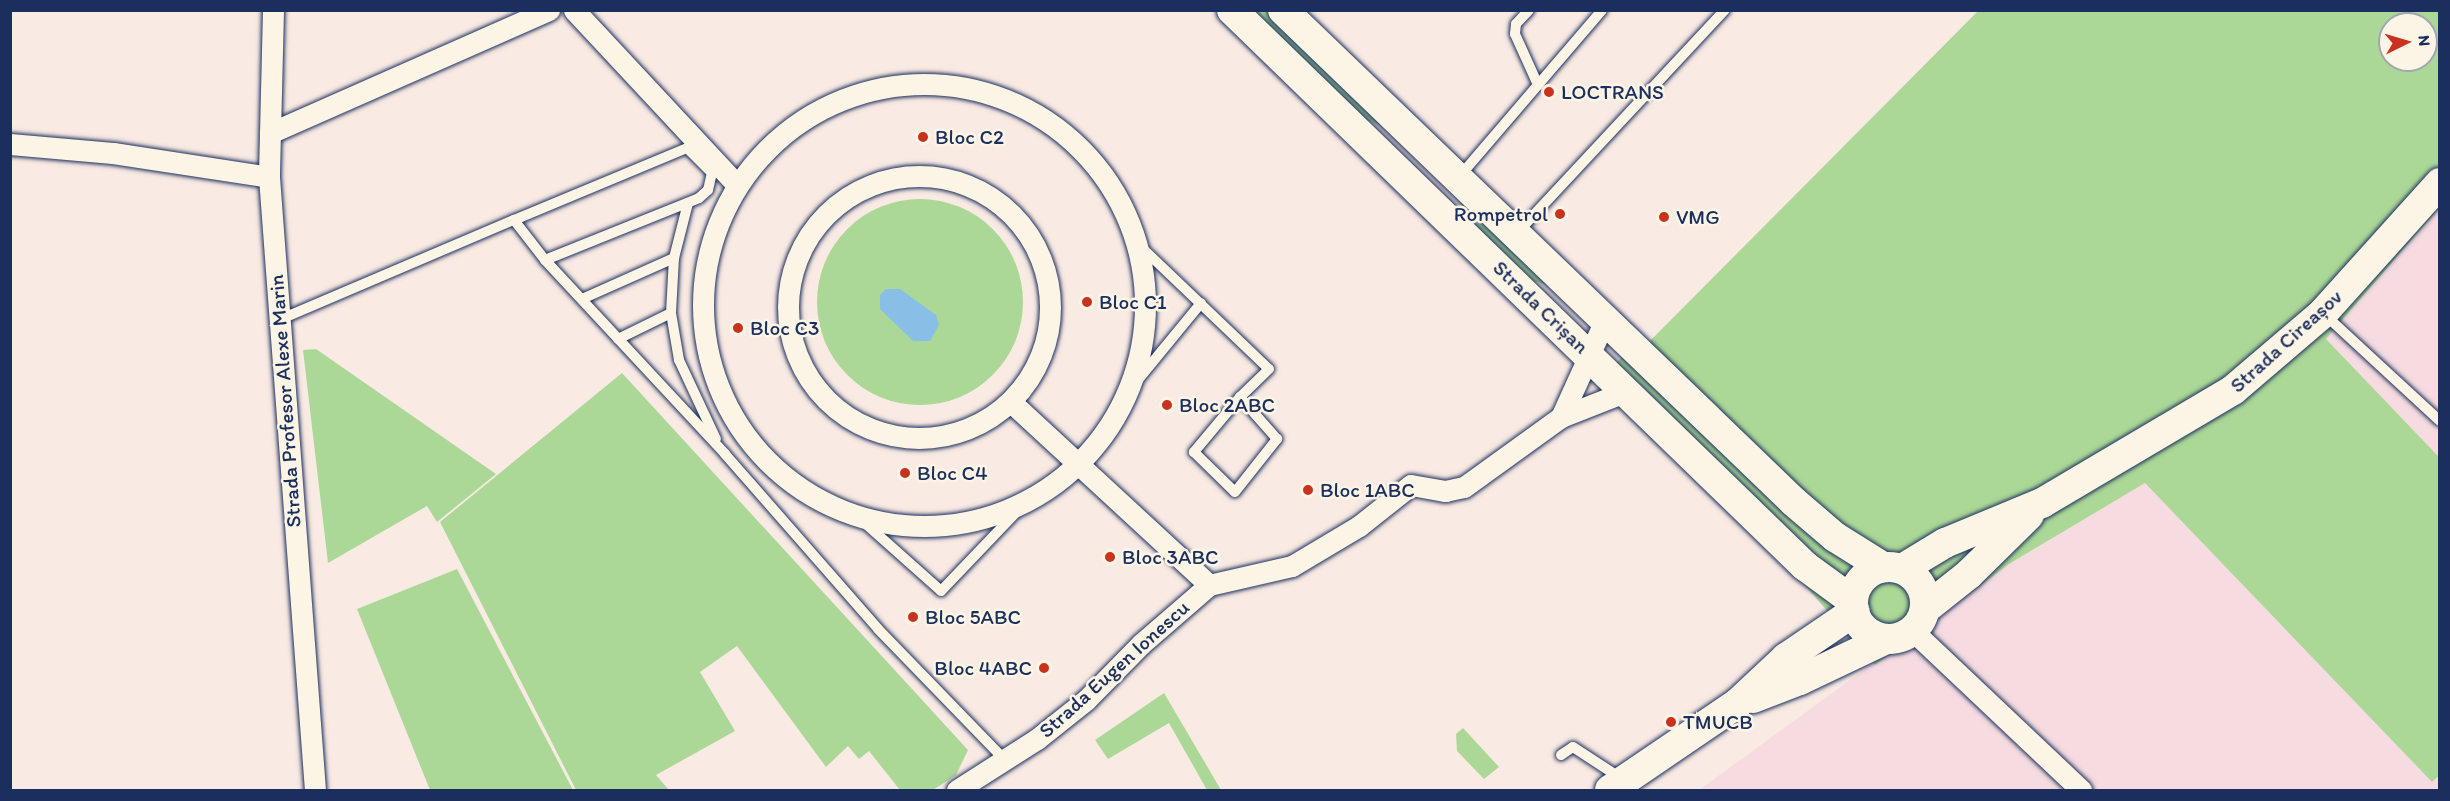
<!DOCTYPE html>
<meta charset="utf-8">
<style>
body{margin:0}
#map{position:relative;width:2450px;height:801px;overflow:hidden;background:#f9eae3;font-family:Itim,sans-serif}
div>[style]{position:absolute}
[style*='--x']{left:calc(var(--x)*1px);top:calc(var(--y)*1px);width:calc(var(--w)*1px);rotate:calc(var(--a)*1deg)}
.built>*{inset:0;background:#f6dce0}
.green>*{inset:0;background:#acd897}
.round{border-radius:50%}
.water>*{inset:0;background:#89bfe7}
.roads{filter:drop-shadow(0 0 2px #1b2f5e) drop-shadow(0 0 2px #1b2f5e)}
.service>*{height:10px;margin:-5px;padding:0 5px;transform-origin:5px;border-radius:5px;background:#fcf5e5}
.minor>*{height:21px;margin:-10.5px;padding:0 10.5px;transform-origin:10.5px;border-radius:10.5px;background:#fcf5e5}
.minor>.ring{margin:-10.5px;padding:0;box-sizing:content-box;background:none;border:21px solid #fcf5e5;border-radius:50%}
.secondary>*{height:30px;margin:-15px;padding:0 15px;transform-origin:15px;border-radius:15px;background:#fcf5e5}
.secondary>.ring{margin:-15px;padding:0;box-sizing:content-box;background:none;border:30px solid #fcf5e5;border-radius:50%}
.dots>*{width:16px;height:16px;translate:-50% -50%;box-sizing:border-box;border:3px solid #fcf5e5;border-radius:50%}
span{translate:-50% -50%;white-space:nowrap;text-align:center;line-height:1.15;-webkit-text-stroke:5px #fcf5e5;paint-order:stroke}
.poi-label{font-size:21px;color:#1b2f5e}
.left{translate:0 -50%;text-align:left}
.right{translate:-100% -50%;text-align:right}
.street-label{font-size:21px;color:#1b2f5e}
.frame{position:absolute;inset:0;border:12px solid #1b2f5e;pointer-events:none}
.north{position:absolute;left:2378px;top:12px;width:60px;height:60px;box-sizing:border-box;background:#fcf5e5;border:2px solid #a2a6af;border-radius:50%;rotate:85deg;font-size:16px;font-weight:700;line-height:24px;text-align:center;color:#1b2f5e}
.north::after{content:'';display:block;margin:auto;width:21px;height:27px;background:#c8321e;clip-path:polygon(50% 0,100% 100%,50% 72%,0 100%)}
</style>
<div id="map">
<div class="built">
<i style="clip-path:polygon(2439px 211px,2439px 457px,2326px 339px)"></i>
<i style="clip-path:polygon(2145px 482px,2432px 782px,2440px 776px,2439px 790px,1699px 790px,2009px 564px)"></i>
</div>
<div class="green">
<i style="clip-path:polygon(1252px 11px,1266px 11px,1422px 159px,1384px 127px,1362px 118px)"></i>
<i style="clip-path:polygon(evenodd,1978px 11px,2439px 11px,2439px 208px,2326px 339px,2439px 457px,2439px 776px,2432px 782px,2145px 483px,2009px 564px,1875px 665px,1809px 590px,1739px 519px,1616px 363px,1627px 352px,1633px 358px,1978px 11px,2390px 24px,2426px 24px,2426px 60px,2390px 60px,2390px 24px)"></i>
<i class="round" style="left:817px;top:199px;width:206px;height:206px"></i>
<i style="clip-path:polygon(1462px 200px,1550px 286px,1534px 281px,1460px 212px)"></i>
<i style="clip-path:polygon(316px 349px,496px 474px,437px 522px,427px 506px,328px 563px,303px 350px)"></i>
<i style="clip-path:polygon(622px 373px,968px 750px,956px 775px,933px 790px,900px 790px,869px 751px,859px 759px,848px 746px,826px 767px,737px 646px,700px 672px,735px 731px,656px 775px,669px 790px,576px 790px,440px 522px)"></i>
<i style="clip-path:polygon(457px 569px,573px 790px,430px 790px,357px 609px)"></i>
<i style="clip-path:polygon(1164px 693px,1221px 790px,1207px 790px,1169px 723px,1108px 759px,1095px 740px)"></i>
<i style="clip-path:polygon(1463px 728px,1499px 767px,1484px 779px,1457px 751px,1456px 734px)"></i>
</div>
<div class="water">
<i style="clip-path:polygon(886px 289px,900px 289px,936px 315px,939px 325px,930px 341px,913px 341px,880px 309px,880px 295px)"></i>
</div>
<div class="roads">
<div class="service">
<i style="--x:1529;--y:10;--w:19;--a:133"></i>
<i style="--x:1516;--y:24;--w:10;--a:96"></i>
<i style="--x:1515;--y:34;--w:56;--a:65.7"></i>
<i style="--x:721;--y:169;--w:10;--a:156"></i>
<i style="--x:712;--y:173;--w:35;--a:-135"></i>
<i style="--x:687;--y:148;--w:187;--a:157.4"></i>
<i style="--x:514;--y:220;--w:51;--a:52.2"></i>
<i style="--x:545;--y:260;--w:265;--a:47.1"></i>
<i style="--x:725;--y:454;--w:232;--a:48.8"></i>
<i style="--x:878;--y:629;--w:182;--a:45.9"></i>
<i style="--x:1459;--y:177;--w:220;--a:-49.4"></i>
<i style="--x:1516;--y:234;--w:306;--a:-47"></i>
<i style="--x:1137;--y:243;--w:182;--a:43.7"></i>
<i style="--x:1269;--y:369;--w:40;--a:136"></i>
<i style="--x:1240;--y:397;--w:72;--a:129.9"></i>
<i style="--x:1194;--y:452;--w:57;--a:44.3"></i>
<i style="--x:1235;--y:492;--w:68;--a:-51.6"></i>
<i style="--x:1277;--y:439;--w:56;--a:-131.4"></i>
<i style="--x:545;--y:260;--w:166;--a:-21.9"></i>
<i style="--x:699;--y:198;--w:12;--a:-42"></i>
<i style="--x:708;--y:190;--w:17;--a:-77"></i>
<i style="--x:582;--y:299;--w:101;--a:-24"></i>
<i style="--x:674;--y:258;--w:57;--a:-75.7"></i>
<i style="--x:671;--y:313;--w:48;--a:80.3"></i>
<i style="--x:679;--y:360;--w:87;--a:64.9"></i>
<i style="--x:2323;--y:313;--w:159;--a:42.7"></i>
<i style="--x:279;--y:320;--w:255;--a:-23.1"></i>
<i style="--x:618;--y:339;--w:59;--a:-26.1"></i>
<i style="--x:671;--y:313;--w:55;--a:-86.9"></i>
<i style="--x:1128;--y:392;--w:115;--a:-50.6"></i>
<i style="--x:858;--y:517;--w:111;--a:41.7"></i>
<i style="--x:941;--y:591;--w:123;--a:-46.3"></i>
<i style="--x:1561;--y:755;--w:14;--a:-34"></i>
<i style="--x:1573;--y:747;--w:59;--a:33.1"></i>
</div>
<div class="minor">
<i style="--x:273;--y:10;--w:167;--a:91.4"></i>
<i style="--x:269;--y:177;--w:615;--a:85.71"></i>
<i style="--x:574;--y:10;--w:239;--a:47"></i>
<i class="ring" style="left:703px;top:84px;width:421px;height:421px"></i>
<i style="--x:270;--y:133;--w:305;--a:-23.8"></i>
<i style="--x:10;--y:144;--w:103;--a:5"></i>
<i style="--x:113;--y:153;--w:158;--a:8.7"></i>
<i class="ring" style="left:788px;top:176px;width:241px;height:241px"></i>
<i style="--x:1011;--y:402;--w:270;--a:42.7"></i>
<i style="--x:1561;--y:417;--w:104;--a:-65.6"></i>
<i style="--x:1912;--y:630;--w:233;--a:43.4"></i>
<i style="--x:957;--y:790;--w:95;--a:-32.5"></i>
<i style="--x:1037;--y:739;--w:63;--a:-38.5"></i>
<i style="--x:1086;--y:700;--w:78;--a:-45.5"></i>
<i style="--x:1141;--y:644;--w:90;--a:-40.9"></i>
<i style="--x:1209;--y:585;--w:85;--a:-12.9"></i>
<i style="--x:1292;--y:566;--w:78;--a:-30.8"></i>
<i style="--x:1359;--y:526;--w:66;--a:-38.3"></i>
<i style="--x:1411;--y:485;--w:35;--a:10"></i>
<i style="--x:1445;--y:491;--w:19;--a:-12"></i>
<i style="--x:1464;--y:487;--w:120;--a:-35.8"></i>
<i style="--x:1561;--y:417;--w:71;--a:-21.5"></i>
</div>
<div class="secondary">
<i style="--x:1232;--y:10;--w:798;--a:44.14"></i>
<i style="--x:1805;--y:566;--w:59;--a:36.1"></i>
<i style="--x:1283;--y:10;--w:709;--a:43.91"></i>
<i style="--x:1794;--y:502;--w:54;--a:40.5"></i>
<i style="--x:1835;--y:537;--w:57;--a:32"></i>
<i class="ring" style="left:1853px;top:567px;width:42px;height:42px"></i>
<i style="--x:1902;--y:569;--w:50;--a:-31.2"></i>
<i style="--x:1945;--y:543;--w:105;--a:-22.4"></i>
<i style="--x:2042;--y:503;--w:222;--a:-30.6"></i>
<i style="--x:2233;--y:390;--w:118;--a:-40.5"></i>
<i style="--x:2323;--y:313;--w:175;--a:-48"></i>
<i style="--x:1925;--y:609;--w:56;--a:-38.5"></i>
<i style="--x:1969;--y:574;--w:84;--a:-44.5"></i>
<i style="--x:1753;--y:698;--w:50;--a:-21"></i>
<i style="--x:1800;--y:680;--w:95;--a:-25.5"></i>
<i style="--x:1610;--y:790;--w:155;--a:-34.2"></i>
<i style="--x:1738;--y:703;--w:66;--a:-43.2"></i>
<i style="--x:1786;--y:658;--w:83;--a:-34.3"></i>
</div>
</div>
<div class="dots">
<i style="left:1549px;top:92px;background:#c8321e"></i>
<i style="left:923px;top:137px;background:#c8321e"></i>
<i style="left:1560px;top:214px;background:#c8321e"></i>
<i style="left:1664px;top:217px;background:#c8321e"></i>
<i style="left:1087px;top:302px;background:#c8321e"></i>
<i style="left:738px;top:328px;background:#c8321e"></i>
<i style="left:1167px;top:405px;background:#c8321e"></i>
<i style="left:905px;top:473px;background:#c8321e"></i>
<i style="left:1308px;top:490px;background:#c8321e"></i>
<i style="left:1110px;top:557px;background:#c8321e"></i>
<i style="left:913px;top:617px;background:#c8321e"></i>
<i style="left:1044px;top:668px;background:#c8321e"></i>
<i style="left:1671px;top:722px;background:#c8321e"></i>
</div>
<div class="poi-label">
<span class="left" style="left:1561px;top:92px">LOCTRANS</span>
<span class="left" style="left:935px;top:137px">Bloc C2</span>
<span class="right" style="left:1548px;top:214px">Rompetrol</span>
<span class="left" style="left:1676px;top:217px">VMG</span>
<span class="left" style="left:1099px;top:302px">Bloc C1</span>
<span class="left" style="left:750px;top:328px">Bloc C3</span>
<span class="left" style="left:1179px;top:405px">Bloc 2ABC</span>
<span class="left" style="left:917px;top:473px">Bloc C4</span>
<span class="left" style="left:1320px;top:490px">Bloc 1ABC</span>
<span class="left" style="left:1122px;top:557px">Bloc 3ABC</span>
<span class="left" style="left:925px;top:617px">Bloc 5ABC</span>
<span class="right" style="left:1032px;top:668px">Bloc 4ABC</span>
<span class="left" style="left:1683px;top:722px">TMUCB</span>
</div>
<div class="street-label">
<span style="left:1541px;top:307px;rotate:44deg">Strada Crișan</span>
<span style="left:2286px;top:341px;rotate:-42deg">Strada Cireașov</span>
<span style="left:285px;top:401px;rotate:-94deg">Strada Profesor Alexe Marin</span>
<span style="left:1114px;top:669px;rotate:-42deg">Strada Eugen Ionescu</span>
</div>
<div class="frame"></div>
<div class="north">N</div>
</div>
